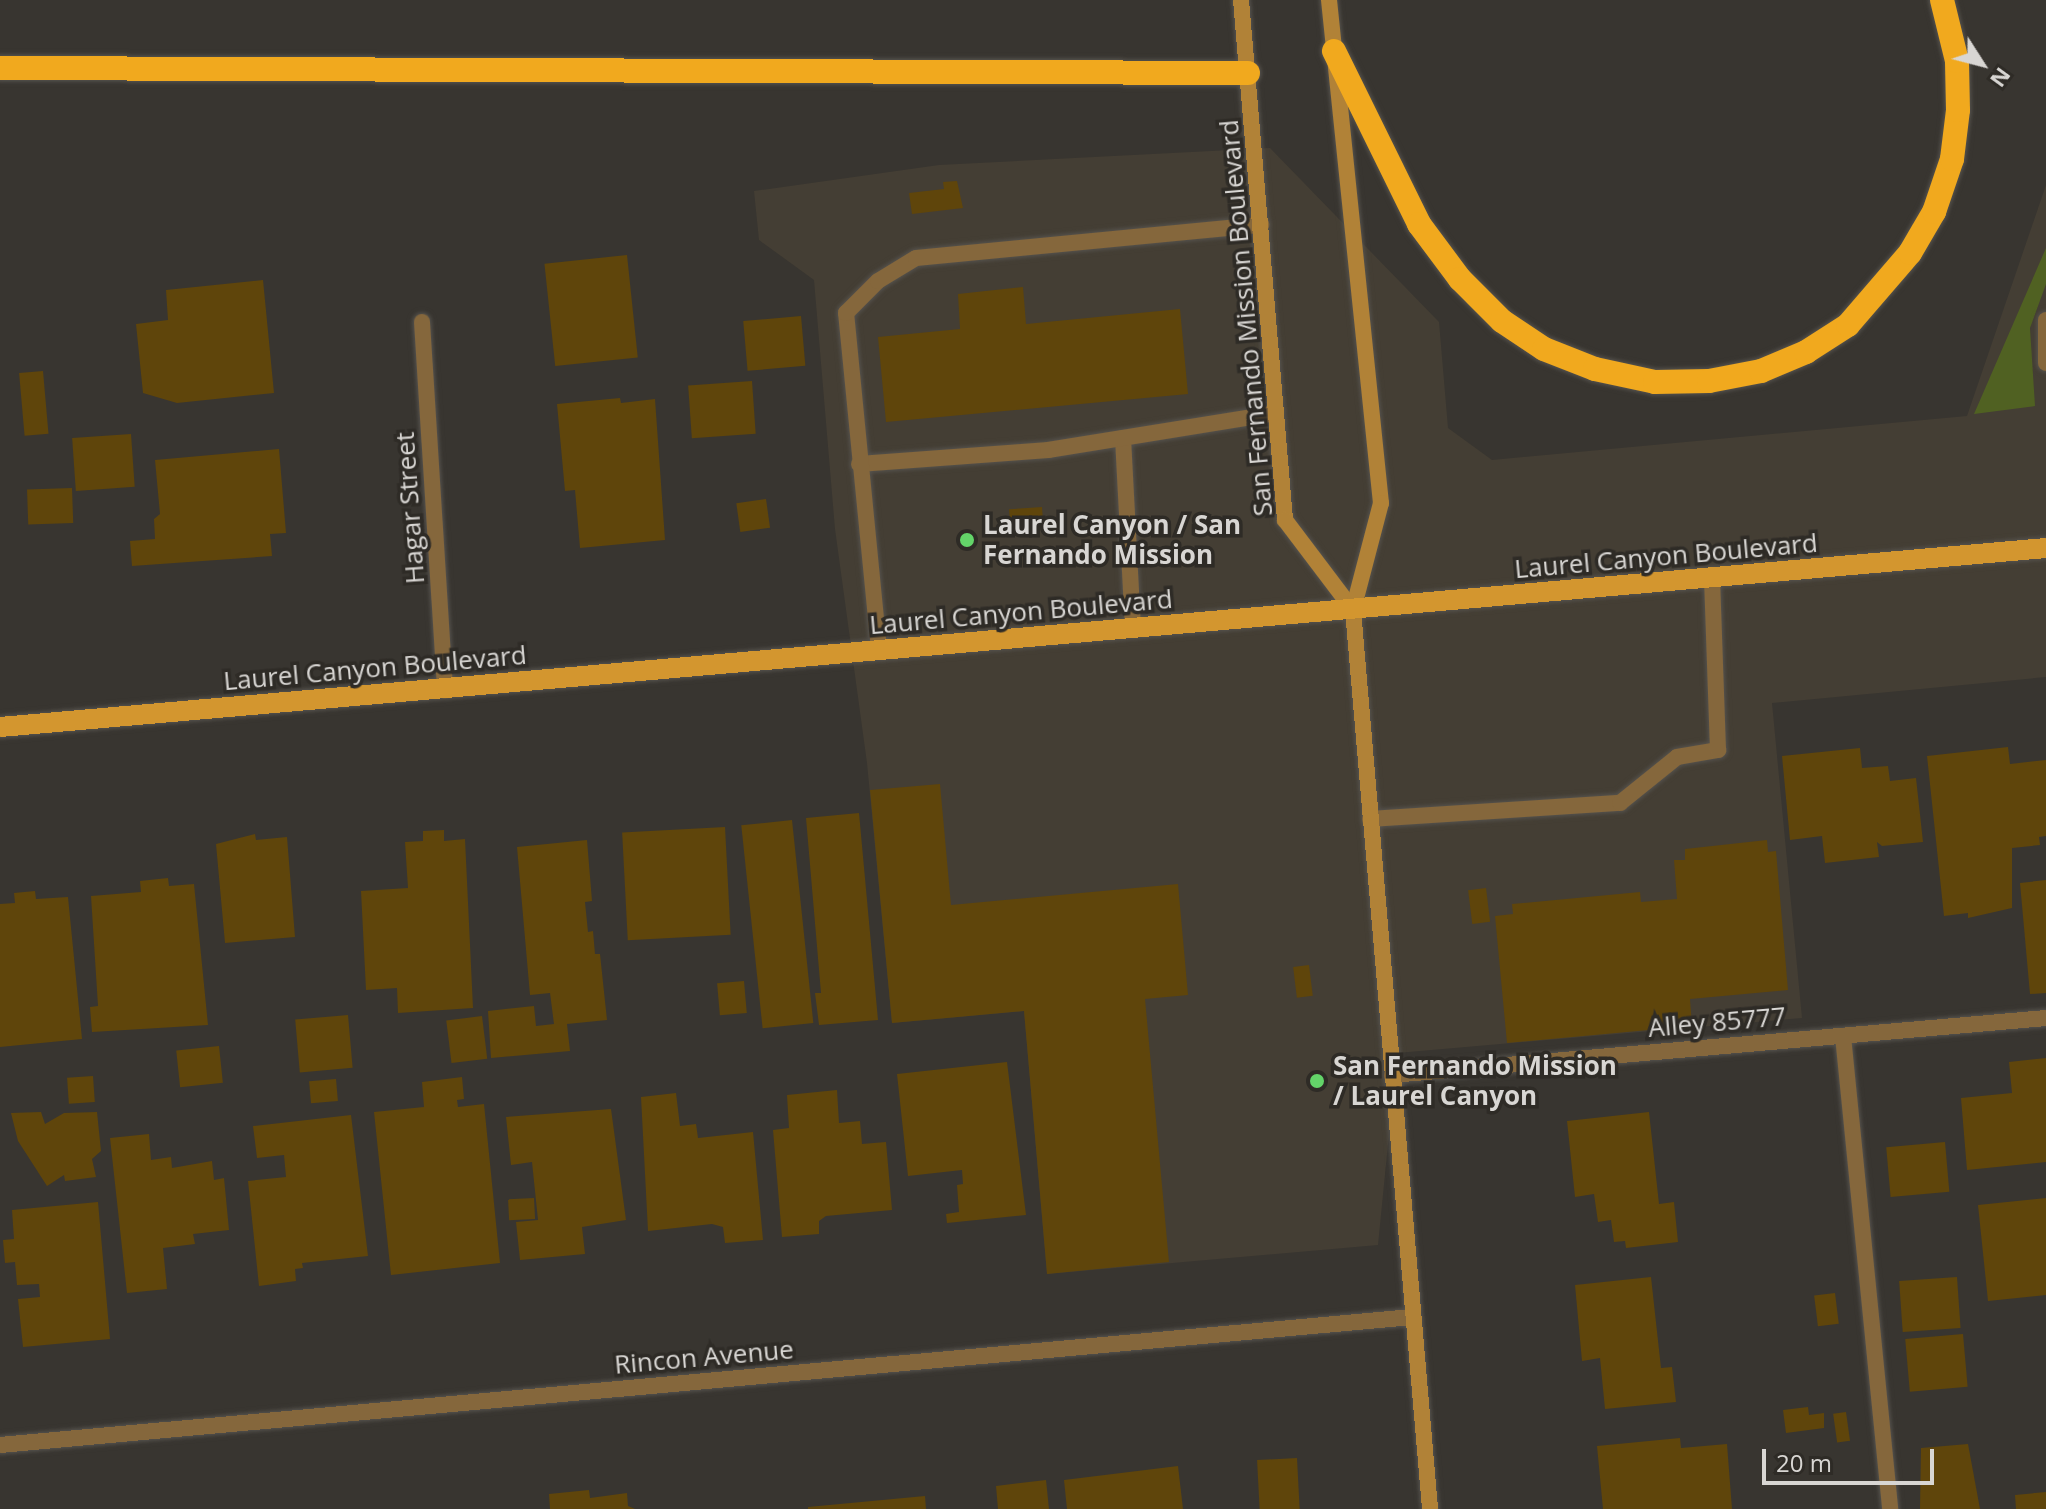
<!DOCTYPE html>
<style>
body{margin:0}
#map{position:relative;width:2046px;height:1509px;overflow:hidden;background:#383530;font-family:"Open Sans",sans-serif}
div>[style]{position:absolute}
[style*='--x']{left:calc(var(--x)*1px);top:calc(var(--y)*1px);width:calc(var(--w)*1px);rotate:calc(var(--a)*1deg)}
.built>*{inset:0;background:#443e34}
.green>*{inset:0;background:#506122}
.building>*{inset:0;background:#5f450b;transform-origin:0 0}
.roads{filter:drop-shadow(0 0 2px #55524d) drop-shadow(0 0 2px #55524d)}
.lane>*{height:16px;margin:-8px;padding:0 8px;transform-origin:8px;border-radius:8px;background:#85673c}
.street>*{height:16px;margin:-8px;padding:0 8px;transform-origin:8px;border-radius:8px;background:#85673c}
.secondary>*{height:16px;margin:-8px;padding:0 8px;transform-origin:8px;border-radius:8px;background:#b18237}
.primary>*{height:20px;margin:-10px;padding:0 10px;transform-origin:10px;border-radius:10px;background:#d3962f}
.highway>*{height:24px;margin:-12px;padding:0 12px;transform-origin:12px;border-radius:12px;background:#f1a91e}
.dots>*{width:22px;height:22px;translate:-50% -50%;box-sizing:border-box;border:4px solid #2e2b26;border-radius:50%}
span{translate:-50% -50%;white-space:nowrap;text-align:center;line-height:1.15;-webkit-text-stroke:7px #2e2b26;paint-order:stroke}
.street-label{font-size:26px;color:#d8d6d3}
.poi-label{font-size:26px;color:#d8d6d3;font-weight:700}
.left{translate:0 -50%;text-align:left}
.north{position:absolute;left:1942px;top:24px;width:80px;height:80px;-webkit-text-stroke:6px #2e2b26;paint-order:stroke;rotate:126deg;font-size:22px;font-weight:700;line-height:32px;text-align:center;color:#d8d6d3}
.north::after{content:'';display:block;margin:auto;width:28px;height:36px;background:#d8d6d3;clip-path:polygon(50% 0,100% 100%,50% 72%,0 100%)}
.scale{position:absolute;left:1762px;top:1449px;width:172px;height:36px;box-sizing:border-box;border:4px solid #d8d6d3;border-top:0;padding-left:10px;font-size:24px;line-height:28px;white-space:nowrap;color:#d8d6d3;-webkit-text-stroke:6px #2e2b26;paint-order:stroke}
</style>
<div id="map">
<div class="built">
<i style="clip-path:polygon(1270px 148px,1439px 322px,1448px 428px,1492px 460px,1967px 416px,2046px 185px,2046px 677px,1772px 703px,1802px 1018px,1397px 1053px,1378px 1245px,1047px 1274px,1024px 1011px,892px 1023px,867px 763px,835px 529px,814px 280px,759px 240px,754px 191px,939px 165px)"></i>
</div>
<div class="green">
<i style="clip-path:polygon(2046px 248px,2046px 284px,2030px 328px,2035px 406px,1974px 414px)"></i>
</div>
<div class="building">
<i style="clip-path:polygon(957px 181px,963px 208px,912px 214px,909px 193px,944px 189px,943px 182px)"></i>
<i style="left:627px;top:255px;width:103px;height:83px;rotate:84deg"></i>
<i style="clip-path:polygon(263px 280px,274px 393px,177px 403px,143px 393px,136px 324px,168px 320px,166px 290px)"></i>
<i style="clip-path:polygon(1023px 287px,1026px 324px,1180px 309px,1188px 394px,886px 422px,878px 337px,960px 329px,958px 294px)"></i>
<i style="left:801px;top:316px;width:50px;height:58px;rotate:85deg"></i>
<i style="left:43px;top:371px;width:63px;height:24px;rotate:85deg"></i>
<i style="left:752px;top:381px;width:53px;height:64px;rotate:86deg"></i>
<i style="clip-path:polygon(620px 398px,621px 403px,655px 399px,665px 540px,580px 548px,575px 490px,565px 491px,557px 404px)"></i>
<i style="left:131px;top:434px;width:53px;height:59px;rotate:86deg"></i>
<i style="clip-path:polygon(279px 449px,286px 533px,270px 534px,272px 556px,132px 566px,130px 541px,155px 539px,154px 519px,160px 514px,155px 460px)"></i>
<i style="left:72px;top:488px;width:35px;height:45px;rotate:88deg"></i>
<i style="left:766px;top:499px;width:29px;height:30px;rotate:82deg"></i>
<i style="left:1042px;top:507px;width:15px;height:33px;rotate:86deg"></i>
<i style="clip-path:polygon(2008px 747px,2010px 764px,2046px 760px,2046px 836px,2039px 837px,2040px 845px,2012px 848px,2012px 908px,1968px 918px,1968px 913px,1944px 916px,1927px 756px)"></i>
<i style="clip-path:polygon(1860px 748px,1862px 768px,1888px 766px,1890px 781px,1916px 778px,1923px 842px,1882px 846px,1877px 842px,1879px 857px,1825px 863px,1822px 836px,1790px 840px,1782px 756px)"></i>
<i style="clip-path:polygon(940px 784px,951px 905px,1178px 884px,1188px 995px,1145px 999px,1169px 1262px,1047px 1274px,1024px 1011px,892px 1023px,870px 790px)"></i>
<i style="clip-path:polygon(859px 813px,878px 1020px,819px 1025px,815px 993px,821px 993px,806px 818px)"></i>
<i style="left:792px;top:820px;width:204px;height:51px;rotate:84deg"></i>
<i style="left:725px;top:827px;width:108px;height:103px;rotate:87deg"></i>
<i style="clip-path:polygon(444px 830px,444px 841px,465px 839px,473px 1008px,398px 1013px,397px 988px,366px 990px,361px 891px,408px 888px,405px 842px,423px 841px,423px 831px)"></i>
<i style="clip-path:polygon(255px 834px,256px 840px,287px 837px,295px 937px,225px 943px,216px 844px)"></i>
<i style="clip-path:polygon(587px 840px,592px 901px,585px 902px,588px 932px,593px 931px,595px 954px,600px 954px,607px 1020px,567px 1024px,570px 1051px,491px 1058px,488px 1011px,534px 1006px,536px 1026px,554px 1024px,550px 993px,530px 995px,517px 847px)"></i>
<i style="clip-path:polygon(1767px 840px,1768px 852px,1776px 851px,1788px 990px,1690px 999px,1692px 1026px,1507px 1043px,1495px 916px,1513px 914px,1512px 904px,1640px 892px,1641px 902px,1677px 899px,1674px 860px,1685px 860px,1685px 849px)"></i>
<i style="clip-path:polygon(168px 878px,169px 886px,194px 884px,208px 1025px,92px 1032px,90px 1007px,98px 1006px,91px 896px,141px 892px,140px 881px)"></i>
<i style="clip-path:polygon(2046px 880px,2046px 993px,2030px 994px,2020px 883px)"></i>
<i style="left:1486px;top:888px;width:34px;height:18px;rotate:83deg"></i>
<i style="clip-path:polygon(35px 891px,36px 899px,68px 897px,82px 1039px,0 1047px,0 904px,15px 903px,14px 893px)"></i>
<i style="left:1309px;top:965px;width:31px;height:16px;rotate:83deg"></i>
<i style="left:744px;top:981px;width:32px;height:27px;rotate:85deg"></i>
<i style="left:348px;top:1015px;width:53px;height:53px;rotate:85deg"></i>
<i style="left:482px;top:1016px;width:43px;height:36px;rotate:83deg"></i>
<i style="left:219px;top:1046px;width:37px;height:43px;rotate:84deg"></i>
<i style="clip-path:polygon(2046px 1058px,2046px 1162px,1967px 1170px,1961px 1098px,2012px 1093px,2009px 1062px)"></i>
<i style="clip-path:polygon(1007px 1062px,1026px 1215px,947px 1223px,946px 1214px,959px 1212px,957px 1185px,963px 1184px,962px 1170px,908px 1176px,897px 1074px)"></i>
<i style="left:93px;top:1076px;width:26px;height:26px;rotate:86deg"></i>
<i style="clip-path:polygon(462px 1077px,464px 1099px,457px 1100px,458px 1107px,484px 1104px,500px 1263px,391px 1275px,374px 1112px,424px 1107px,422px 1082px)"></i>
<i style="left:336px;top:1079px;width:22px;height:27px;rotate:85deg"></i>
<i style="clip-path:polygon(837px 1090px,839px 1123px,860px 1121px,862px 1144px,886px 1142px,892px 1210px,826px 1216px,819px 1221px,819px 1234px,782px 1237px,773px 1130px,789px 1128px,787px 1095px)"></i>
<i style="clip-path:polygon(676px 1093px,680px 1126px,696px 1124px,698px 1138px,753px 1132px,763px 1240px,725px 1243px,723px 1227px,712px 1224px,648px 1231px,641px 1097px)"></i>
<i style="clip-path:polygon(611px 1109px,626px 1220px,582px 1227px,585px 1254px,520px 1260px,516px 1222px,538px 1220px,532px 1162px,511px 1165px,506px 1117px)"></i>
<i style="clip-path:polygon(41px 1112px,45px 1124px,64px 1113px,97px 1112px,101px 1151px,92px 1159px,96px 1177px,65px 1181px,64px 1175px,47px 1186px,18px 1141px,11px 1113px)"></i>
<i style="clip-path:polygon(1649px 1112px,1659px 1204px,1674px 1202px,1678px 1242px,1626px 1248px,1625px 1241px,1614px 1242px,1611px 1220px,1598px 1222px,1594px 1194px,1575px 1197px,1567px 1121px)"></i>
<i style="clip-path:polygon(351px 1115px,368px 1256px,302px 1263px,303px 1268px,295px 1269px,296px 1281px,259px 1286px,248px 1181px,286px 1177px,284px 1155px,257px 1158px,253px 1126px)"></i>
<i style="clip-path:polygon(149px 1134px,151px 1160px,171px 1157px,172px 1168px,212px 1161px,214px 1180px,224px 1178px,229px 1230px,193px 1234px,195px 1244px,163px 1248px,167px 1289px,127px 1293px,110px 1138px)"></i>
<i style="left:1945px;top:1142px;width:50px;height:59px;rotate:85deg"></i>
<i style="left:534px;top:1198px;width:21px;height:26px;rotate:87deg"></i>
<i style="clip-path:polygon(2046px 1198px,2046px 1295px,1988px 1301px,1978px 1205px)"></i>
<i style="clip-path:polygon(98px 1202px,110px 1339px,23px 1347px,18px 1299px,40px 1297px,39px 1284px,17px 1285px,15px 1262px,5px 1263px,3px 1240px,14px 1239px,12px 1210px)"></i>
<i style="clip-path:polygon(1651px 1277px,1661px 1368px,1672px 1367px,1676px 1402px,1605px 1409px,1600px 1358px,1582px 1361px,1575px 1285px)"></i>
<i style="left:1957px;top:1277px;width:51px;height:58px;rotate:86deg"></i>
<i style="left:1835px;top:1293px;width:31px;height:21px;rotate:83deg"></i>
<i style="left:1963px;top:1334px;width:53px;height:58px;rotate:85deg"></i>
<i style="clip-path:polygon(1808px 1407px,1809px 1415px,1824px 1413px,1824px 1428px,1786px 1433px,1783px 1410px)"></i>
<i style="left:1846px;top:1412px;width:29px;height:13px;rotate:82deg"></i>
<i style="clip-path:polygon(1680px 1438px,1681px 1448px,1727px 1444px,1732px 1509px,1603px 1509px,1597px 1446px)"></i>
<i style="clip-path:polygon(1968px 1444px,1980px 1509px,1920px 1509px,1921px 1448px)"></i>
<i style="left:1297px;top:1458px;width:51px;height:40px;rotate:87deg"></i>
<i style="clip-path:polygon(1178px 1466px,1183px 1509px,1067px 1509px,1064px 1480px)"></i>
<i style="clip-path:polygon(1046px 1480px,1049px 1509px,998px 1509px,996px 1486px)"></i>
<i style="clip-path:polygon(589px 1490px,590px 1498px,627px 1493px,628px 1506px,635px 1509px,550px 1509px,549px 1494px)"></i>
<i style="clip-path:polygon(2046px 1492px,2046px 1509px,2016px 1509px,2015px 1495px)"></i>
<i style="clip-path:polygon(925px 1496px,926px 1509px,808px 1509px,808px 1507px)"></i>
</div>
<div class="roads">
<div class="lane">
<i style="--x:2046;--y:320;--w:43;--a:90"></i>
<i style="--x:1123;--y:438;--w:191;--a:87"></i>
<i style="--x:859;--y:464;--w:190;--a:-4.2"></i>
<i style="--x:1048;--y:450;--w:231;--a:-9.2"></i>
<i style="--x:879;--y:649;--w:338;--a:-95.6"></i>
<i style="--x:846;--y:313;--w:45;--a:-45"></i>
<i style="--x:878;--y:281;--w:44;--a:-31.2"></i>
<i style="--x:916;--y:258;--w:347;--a:-5.5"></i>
<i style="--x:1370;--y:819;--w:251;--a:-3.7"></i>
<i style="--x:1620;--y:803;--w:73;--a:-38.9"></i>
<i style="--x:1677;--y:757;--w:42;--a:-9.7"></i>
<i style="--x:1718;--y:750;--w:172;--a:-92"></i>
<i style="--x:1843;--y:1036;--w:475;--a:84.3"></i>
<i style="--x:1392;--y:1075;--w:656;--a:-4.98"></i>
</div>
<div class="street">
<i style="--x:422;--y:322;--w:369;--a:86.4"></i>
<i style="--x:0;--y:1445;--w:1418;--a:-5.18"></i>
</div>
<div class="secondary">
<i style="--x:1241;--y:0;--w:522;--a:85.16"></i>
<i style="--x:1285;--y:520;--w:113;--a:52.9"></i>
<i style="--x:1329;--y:0;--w:506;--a:84.1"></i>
<i style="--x:1381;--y:503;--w:111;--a:104.7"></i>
<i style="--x:1353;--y:610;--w:902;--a:85.1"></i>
</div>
<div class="primary">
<i style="--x:0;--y:727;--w:2054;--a:-5"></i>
</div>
<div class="highway">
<i style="--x:1334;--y:51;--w:193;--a:63.8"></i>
<i style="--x:1419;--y:224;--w:69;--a:53.3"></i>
<i style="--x:1460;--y:279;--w:59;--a:45"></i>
<i style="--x:1502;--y:321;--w:50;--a:33.7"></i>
<i style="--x:1544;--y:349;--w:55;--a:21.4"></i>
<i style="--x:1595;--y:369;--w:61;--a:12.2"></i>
<i style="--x:1655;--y:382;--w:54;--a:-1.1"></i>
<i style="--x:1709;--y:381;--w:53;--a:-10.9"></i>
<i style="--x:1761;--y:371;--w:49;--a:-22.9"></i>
<i style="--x:1806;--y:352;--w:50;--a:-32.7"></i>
<i style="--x:1848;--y:325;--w:95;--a:-49.3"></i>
<i style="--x:1910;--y:253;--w:48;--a:-59.7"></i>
<i style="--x:1934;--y:212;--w:56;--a:-71.2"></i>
<i style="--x:1952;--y:159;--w:49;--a:-83"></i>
<i style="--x:1958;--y:110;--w:49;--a:-91.2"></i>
<i style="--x:1957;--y:61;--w:63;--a:-103.8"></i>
<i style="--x:0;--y:68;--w:1248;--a:0.23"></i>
</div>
</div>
<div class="dots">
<i style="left:967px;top:540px;background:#63d469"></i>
<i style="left:1317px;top:1081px;background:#63d469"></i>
</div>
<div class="street-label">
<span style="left:1246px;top:318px;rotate:-95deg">San Fernando Mission Boulevard</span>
<span style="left:410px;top:508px;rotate:-94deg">Hagar Street</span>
<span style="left:1666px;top:556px;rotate:-5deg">Laurel Canyon Boulevard</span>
<span style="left:1021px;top:612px;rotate:-5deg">Laurel Canyon Boulevard</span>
<span style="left:375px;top:668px;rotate:-5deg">Laurel Canyon Boulevard</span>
<span style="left:1717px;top:1022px;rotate:-5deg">Alley 85777</span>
<span style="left:704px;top:1357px;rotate:-5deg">Rincon Avenue</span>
</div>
<div class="poi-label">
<span class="left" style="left:983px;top:540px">Laurel Canyon / San<br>Fernando Mission</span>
<span class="left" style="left:1333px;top:1081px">San Fernando Mission<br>/ Laurel Canyon</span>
</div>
<div class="north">N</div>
<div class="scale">20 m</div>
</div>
